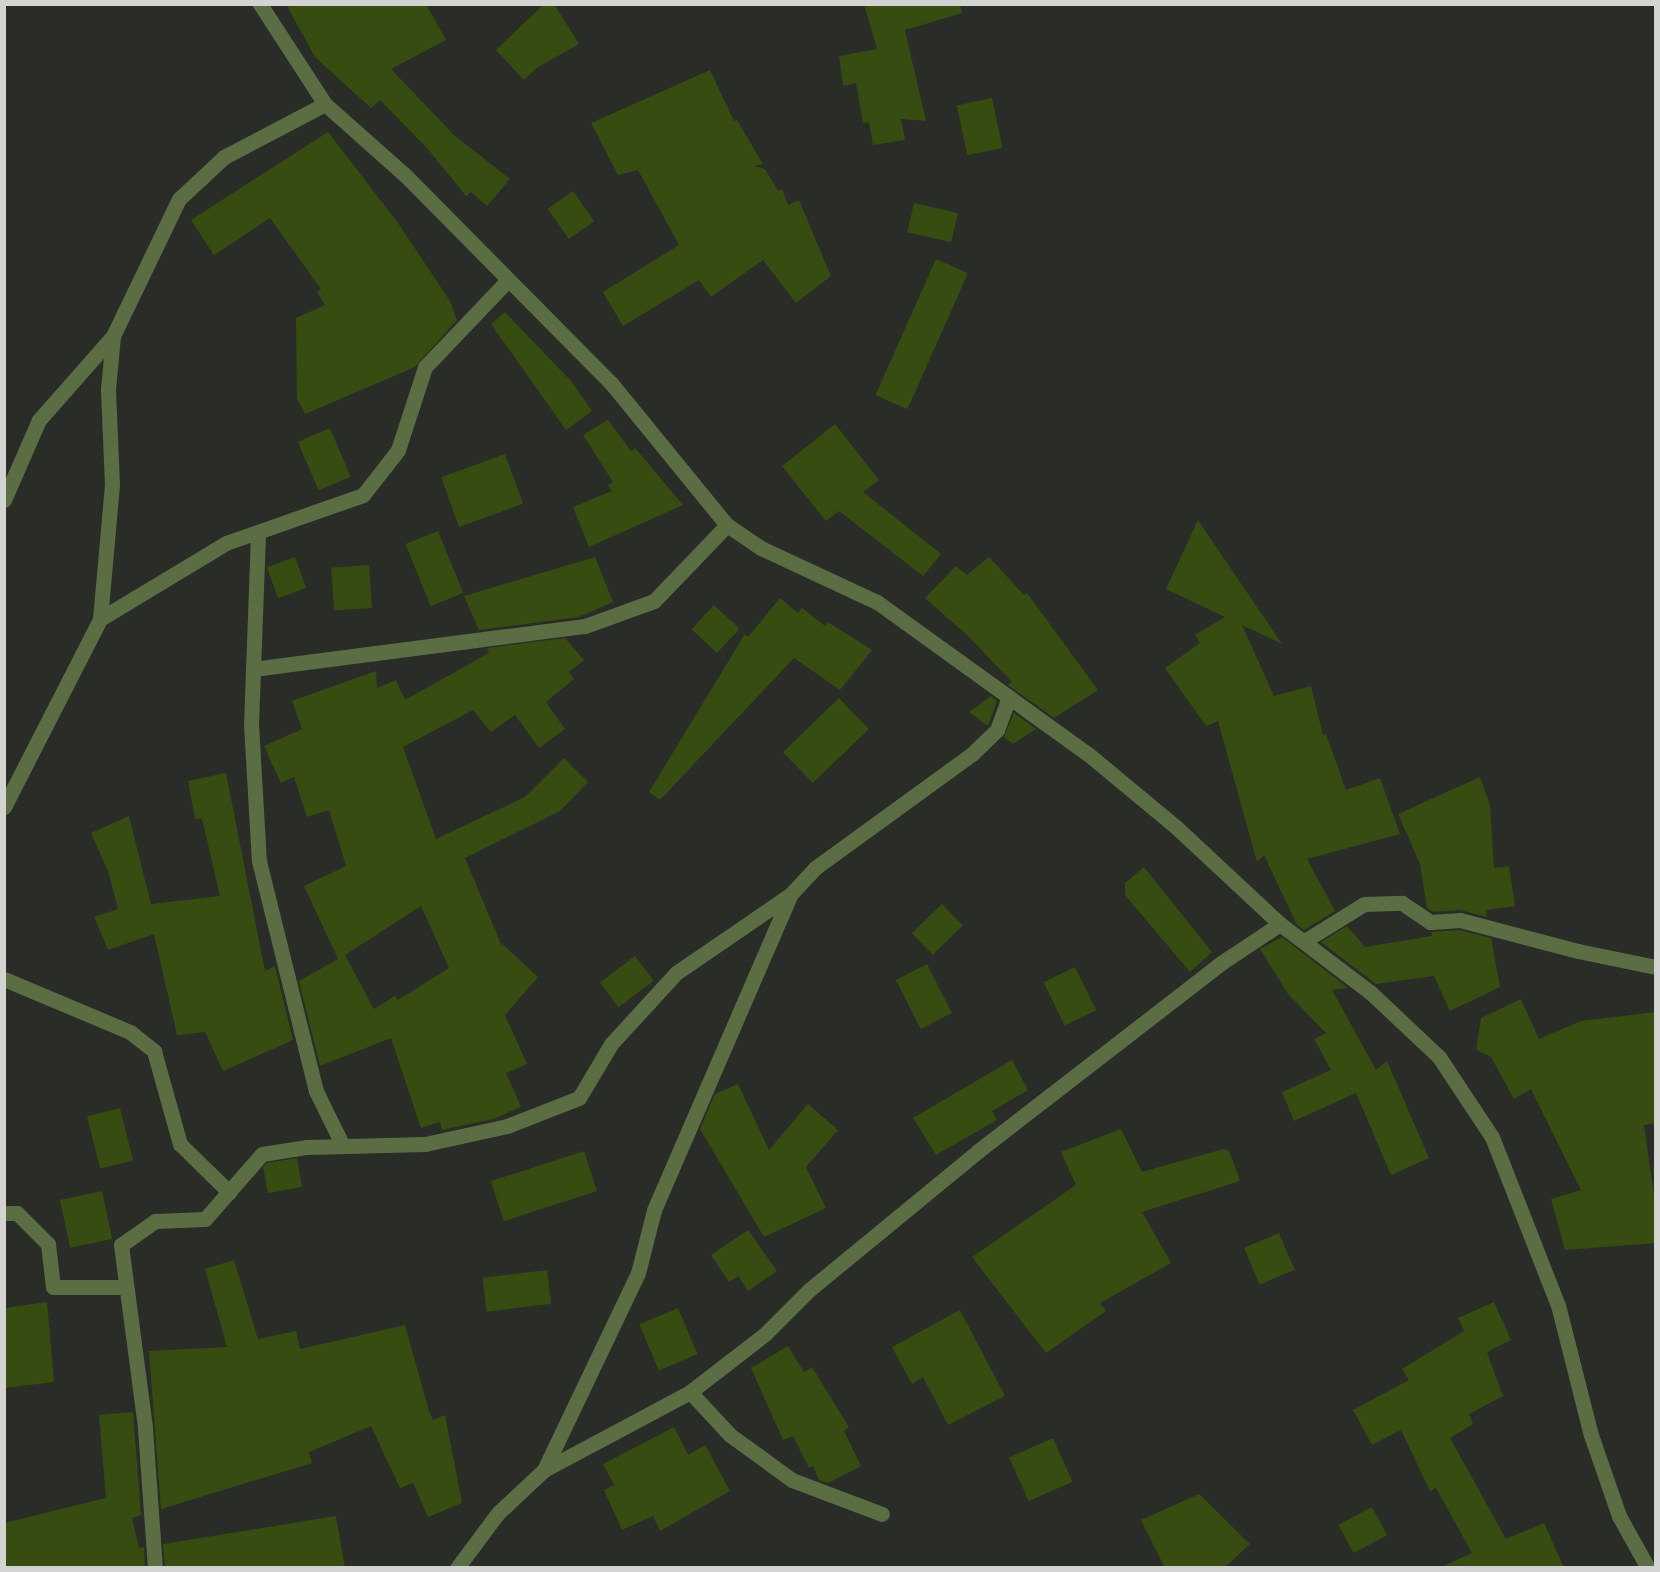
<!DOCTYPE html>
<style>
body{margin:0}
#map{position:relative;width:1660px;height:1572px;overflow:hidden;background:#2a2c28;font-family:"Archivo Narrow",sans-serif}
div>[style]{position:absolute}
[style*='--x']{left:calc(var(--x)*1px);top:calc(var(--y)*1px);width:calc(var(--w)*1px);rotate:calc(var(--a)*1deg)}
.building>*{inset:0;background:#374c11;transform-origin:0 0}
.minor>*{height:15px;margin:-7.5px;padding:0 7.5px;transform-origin:7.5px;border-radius:7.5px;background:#5b6d43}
span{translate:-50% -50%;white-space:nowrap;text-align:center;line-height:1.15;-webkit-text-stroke:6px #131413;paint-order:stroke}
.frame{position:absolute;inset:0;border:6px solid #d3d4d1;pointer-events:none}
</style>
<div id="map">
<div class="building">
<i style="clip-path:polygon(286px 4px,426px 4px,446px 40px,391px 69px,454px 135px,510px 179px,487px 206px,471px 192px,466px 196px,427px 148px,380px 100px,371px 108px,315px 57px)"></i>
<i style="clip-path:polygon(544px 4px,554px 4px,579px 44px,538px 67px,524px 80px,496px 50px)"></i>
<i style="clip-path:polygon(864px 4px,960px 4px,962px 13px,905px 30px,926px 121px,901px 119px,905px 140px,873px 145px,869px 122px,863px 123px,856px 83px,843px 86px,839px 56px,877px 49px)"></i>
<i style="clip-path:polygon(710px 70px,734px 121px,737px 120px,763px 164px,754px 166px,765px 169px,778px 191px,782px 189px,788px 205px,799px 200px,831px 276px,796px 303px,763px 260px,711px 297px,699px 280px,623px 326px,603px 292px,679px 245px,638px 170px,618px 175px,591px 123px)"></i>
<i style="left:992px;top:98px;width:51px;height:36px;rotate:78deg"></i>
<i style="clip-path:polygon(328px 132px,398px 223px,450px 301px,457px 320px,415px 367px,305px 414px,297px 399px,296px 318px,325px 305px,317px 292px,321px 289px,270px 218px,214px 255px,191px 220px)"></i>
<i style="left:573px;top:191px;width:37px;height:31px;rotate:55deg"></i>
<i style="left:914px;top:203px;width:45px;height:30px;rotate:13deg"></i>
<i style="left:936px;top:259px;width:35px;height:149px;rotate:24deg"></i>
<i style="clip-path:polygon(505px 312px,572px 382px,592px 411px,566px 430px,491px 324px)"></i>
<i style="clip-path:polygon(608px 420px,631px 451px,635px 448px,683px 505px,589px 547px,573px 507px,612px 491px,608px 485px,613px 482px,583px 435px)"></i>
<i style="clip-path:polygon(835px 424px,879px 480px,863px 492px,941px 554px,923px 576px,839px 511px,826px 521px,782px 466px)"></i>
<i style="left:330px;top:428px;width:53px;height:35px;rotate:67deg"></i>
<i style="left:505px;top:454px;width:53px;height:68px;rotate:70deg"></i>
<i style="clip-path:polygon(1198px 520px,1282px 644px,1242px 625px,1274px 696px,1311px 686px,1323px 735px,1326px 734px,1346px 790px,1380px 778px,1400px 834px,1307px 859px,1335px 911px,1304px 930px,1297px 925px,1264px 855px,1257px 862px,1218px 721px,1206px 726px,1165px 668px,1200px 643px,1195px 635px,1225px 617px,1166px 589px)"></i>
<i style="left:438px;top:531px;width:67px;height:35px;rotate:68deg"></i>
<i style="left:295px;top:557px;width:33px;height:30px;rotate:70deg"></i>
<i style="clip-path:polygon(595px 557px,613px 602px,579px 617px,479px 630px,464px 596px)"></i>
<i style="clip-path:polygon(989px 557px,1024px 595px,1027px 593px,1098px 690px,1054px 718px,1008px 685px,1012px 682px,967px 635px,925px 598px,956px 566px,967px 575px)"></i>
<i style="left:369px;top:565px;width:43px;height:38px;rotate:86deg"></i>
<i style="clip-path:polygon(780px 598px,798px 613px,802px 608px,825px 626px,828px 622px,872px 650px,840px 690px,794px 658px,660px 800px,649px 792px,745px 634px,748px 637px)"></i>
<i style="left:714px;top:605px;width:35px;height:33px;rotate:43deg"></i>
<i style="clip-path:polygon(evenodd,565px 638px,584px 660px,569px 672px,574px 679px,546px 702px,565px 729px,539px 748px,515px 715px,491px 732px,473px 710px,403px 747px,436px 839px,525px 797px,564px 758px,588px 782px,560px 811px,465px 858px,500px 942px,538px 977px,505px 1015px,527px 1064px,506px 1073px,521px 1107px,493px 1119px,442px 1130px,440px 1122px,421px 1128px,391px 1038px,320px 1066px,299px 981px,338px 959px,304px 886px,346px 866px,329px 810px,307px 817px,294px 777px,281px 783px,264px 746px,302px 729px,292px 701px,376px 671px,377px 688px,396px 680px,405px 700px,489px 653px,487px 648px,565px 638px,421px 906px,449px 968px,398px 1000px,395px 996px,374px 1009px,345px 955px,421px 906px)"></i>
<i style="clip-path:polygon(991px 696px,997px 701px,988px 726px,969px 712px)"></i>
<i style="left:839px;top:698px;width:43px;height:78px;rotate:46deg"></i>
<i style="clip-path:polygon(1014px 713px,1036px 729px,1013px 744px,1004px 737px)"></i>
<i style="clip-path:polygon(226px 773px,265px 971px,275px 966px,293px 1040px,223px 1071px,205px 1032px,177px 1035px,154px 934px,108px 950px,94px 917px,118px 909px,108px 871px,91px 833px,129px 816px,151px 904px,220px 896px,203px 823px,201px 818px,195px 819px,188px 781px)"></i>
<i style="clip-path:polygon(1480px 777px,1490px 805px,1494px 868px,1509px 866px,1515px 906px,1486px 910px,1487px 917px,1460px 910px,1433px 912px,1427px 908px,1420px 864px,1398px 814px)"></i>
<i style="clip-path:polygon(1144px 867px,1212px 952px,1190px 972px,1125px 895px,1125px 883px)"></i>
<i style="left:942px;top:904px;width:30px;height:42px;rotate:46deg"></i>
<i style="clip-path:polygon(1347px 926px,1365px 947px,1432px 936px,1431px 932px,1459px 930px,1491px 938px,1500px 987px,1450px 1011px,1434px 976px,1376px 984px,1321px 942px)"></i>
<i style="clip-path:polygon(1282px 937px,1348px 988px,1332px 990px,1376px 1070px,1387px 1061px,1429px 1158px,1391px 1175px,1356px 1093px,1294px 1121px,1282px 1092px,1331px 1070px,1314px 1039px,1326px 1033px,1288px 994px,1260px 949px)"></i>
<i style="left:635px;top:956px;width:31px;height:44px;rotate:53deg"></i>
<i style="left:927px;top:964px;width:55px;height:35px;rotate:63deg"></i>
<i style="left:1075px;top:967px;width:48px;height:35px;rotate:64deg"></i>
<i style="clip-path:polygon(1521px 999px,1539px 1039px,1581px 1021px,1656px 1012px,1656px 1123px,1644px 1125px,1656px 1210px,1656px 1243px,1565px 1250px,1551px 1199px,1581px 1190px,1531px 1089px,1514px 1099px,1491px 1057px,1476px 1050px,1481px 1018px)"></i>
<i style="clip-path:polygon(1012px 1060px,1028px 1090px,992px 1111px,997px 1120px,936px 1155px,913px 1118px)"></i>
<i style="clip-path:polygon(738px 1084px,769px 1150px,808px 1104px,838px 1130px,806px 1167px,826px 1208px,764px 1237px,700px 1129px,715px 1094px)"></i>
<i style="left:120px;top:1108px;width:54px;height:34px;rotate:76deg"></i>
<i style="clip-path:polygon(1121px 1129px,1142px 1172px,1223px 1149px,1229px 1151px,1240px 1181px,1142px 1212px,1171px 1263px,1100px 1303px,1106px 1311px,1046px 1353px,972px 1257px,1076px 1185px,1061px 1152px)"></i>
<i style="left:584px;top:1151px;width:42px;height:98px;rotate:72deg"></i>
<i style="clip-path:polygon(297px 1158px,302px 1187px,268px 1193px,263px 1167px,267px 1163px)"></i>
<i style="left:102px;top:1191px;width:49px;height:43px;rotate:78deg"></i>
<i style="clip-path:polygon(748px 1230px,777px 1271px,748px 1291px,738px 1276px,729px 1282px,711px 1255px)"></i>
<i style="left:1279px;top:1233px;width:40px;height:38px;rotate:67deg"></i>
<i style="clip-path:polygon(234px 1260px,258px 1339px,296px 1331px,300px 1349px,405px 1325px,429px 1411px,433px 1420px,445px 1415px,462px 1503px,428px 1517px,413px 1483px,400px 1488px,371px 1426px,309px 1452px,312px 1463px,161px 1509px,149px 1351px,227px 1347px,205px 1269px)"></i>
<i style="left:547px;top:1270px;width:34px;height:65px;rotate:83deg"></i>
<i style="clip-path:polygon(47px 1302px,54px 1382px,4px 1388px,4px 1308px)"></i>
<i style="clip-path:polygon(1494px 1302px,1511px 1340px,1487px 1352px,1503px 1396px,1469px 1414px,1473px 1424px,1450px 1438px,1506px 1539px,1544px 1523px,1564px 1568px,1439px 1568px,1472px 1553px,1436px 1488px,1430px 1491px,1401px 1430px,1372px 1445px,1353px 1410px,1409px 1380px,1402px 1369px,1464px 1331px,1458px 1318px)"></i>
<i style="left:678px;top:1308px;width:50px;height:42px;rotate:67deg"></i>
<i style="clip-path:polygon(960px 1310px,1005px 1396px,948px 1425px,923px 1377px,912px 1384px,892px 1347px)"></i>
<i style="clip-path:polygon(788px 1346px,804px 1372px,812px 1367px,849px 1427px,844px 1431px,861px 1466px,828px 1483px,819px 1480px,813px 1466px,809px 1468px,793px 1436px,783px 1440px,751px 1368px)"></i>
<i style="clip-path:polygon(133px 1412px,141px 1515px,132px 1518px,139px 1548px,144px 1547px,145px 1568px,4px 1568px,4px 1523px,106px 1498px,99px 1415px)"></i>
<i style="clip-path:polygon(674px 1427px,688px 1455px,705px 1445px,730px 1491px,660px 1531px,653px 1516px,622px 1530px,604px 1490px,614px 1485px,603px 1464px)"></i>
<i style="left:1053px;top:1438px;width:48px;height:48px;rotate:66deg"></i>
<i style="clip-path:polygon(1199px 1494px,1250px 1544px,1224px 1568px,1165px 1568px,1141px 1520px)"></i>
<i style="left:1372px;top:1507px;width:32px;height:38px;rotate:62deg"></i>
<i style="clip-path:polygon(336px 1516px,345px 1568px,165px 1568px,163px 1544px)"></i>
</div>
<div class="minor">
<i style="--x:260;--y:4;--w:119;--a:57"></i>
<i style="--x:325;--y:104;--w:107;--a:41.6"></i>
<i style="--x:405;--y:175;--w:293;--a:45.3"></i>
<i style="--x:611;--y:383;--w:183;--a:50.8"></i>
<i style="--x:727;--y:525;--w:41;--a:34.1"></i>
<i style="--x:761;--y:548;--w:128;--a:25"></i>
<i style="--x:877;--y:602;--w:260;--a:35.8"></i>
<i style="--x:1088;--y:754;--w:114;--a:39.7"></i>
<i style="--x:1176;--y:827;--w:142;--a:43"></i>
<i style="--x:1280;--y:924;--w:113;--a:37.1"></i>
<i style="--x:1370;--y:992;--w:95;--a:43.3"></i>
<i style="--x:1439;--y:1057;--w:96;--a:56.5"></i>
<i style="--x:1492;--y:1137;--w:180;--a:68.6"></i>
<i style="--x:1558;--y:1305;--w:134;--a:75.8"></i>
<i style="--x:1591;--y:1435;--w:86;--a:70.9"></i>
<i style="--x:1619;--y:1516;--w:60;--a:60.9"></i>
<i style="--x:4;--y:500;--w:87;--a:-66.4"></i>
<i style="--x:39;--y:420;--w:112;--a:-48.6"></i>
<i style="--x:258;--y:534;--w:190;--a:92.1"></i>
<i style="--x:251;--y:724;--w:137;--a:86.7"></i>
<i style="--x:259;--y:861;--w:237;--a:76.1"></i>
<i style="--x:316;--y:1091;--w:61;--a:63.9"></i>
<i style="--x:100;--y:619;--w:147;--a:-31.1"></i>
<i style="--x:226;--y:543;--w:145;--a:-19.3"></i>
<i style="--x:363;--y:495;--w:57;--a:-52.1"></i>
<i style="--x:398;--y:450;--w:87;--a:-72"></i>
<i style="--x:425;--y:367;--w:119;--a:-46.4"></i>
<i style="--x:253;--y:669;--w:335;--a:-7.4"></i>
<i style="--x:585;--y:626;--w:73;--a:-19.9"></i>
<i style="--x:654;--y:601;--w:105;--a:-46.2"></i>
<i style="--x:4;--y:807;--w:211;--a:-62.9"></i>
<i style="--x:100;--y:619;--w:135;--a:-84.9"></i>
<i style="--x:112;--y:485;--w:96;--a:-92.4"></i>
<i style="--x:108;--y:389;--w:53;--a:-84.6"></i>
<i style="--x:113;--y:336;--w:152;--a:-64.3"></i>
<i style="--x:179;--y:199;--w:62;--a:-43"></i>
<i style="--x:224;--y:157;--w:114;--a:-27.7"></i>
<i style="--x:1306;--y:940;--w:68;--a:-31.8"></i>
<i style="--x:1364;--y:904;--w:38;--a:-2"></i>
<i style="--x:1402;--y:903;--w:34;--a:34"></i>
<i style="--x:1430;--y:922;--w:30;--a:-4"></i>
<i style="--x:1460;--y:920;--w:122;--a:14.7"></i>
<i style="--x:1578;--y:951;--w:80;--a:11.6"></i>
<i style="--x:4;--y:979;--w:137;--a:22.8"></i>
<i style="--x:130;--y:1032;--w:31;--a:38"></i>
<i style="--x:154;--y:1051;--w:97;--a:74.4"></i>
<i style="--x:180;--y:1144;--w:69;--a:44.4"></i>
<i style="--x:4;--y:1213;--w:13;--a:0"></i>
<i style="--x:17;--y:1213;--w:44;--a:45"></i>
<i style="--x:48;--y:1244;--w:43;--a:83.4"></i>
<i style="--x:53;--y:1287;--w:73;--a:0"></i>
<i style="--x:690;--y:1392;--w:59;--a:47.1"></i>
<i style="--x:730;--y:1435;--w:77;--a:36"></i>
<i style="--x:792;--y:1480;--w:96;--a:20.7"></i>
<i style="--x:544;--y:1470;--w:218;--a:-64.5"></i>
<i style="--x:638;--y:1273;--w:65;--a:-75.7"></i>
<i style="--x:654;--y:1210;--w:343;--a:-66.6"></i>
<i style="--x:790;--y:895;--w:37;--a:-47"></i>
<i style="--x:815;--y:868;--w:194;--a:-36"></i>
<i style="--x:972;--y:754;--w:35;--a:-44"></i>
<i style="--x:997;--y:730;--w:35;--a:-70"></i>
<i style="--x:155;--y:1568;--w:141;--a:-94.1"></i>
<i style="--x:145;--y:1427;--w:184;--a:-97.5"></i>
<i style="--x:121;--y:1245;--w:42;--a:-35.2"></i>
<i style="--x:155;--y:1221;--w:50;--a:-2.3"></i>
<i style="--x:205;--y:1219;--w:86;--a:-48.8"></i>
<i style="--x:262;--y:1154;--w:46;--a:-8.8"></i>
<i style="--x:307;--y:1147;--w:118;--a:-1.5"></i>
<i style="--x:425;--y:1144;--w:84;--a:-12.4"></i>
<i style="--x:507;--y:1126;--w:77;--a:-21.3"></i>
<i style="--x:579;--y:1098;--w:63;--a:-59.3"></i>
<i style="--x:611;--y:1044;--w:96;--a:-47.5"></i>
<i style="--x:676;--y:973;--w:138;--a:-34.4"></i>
<i style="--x:457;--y:1568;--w:69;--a:-53.3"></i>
<i style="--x:498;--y:1513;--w:63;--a:-43.1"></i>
<i style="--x:544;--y:1470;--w:166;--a:-28.1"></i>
<i style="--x:690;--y:1392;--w:95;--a:-37.7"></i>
<i style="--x:765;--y:1334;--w:62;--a:-45"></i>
<i style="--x:809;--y:1290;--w:219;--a:-39.4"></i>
<i style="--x:978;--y:1151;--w:307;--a:-37.7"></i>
<i style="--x:1221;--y:963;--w:71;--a:-33.5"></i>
</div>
<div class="frame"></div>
</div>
